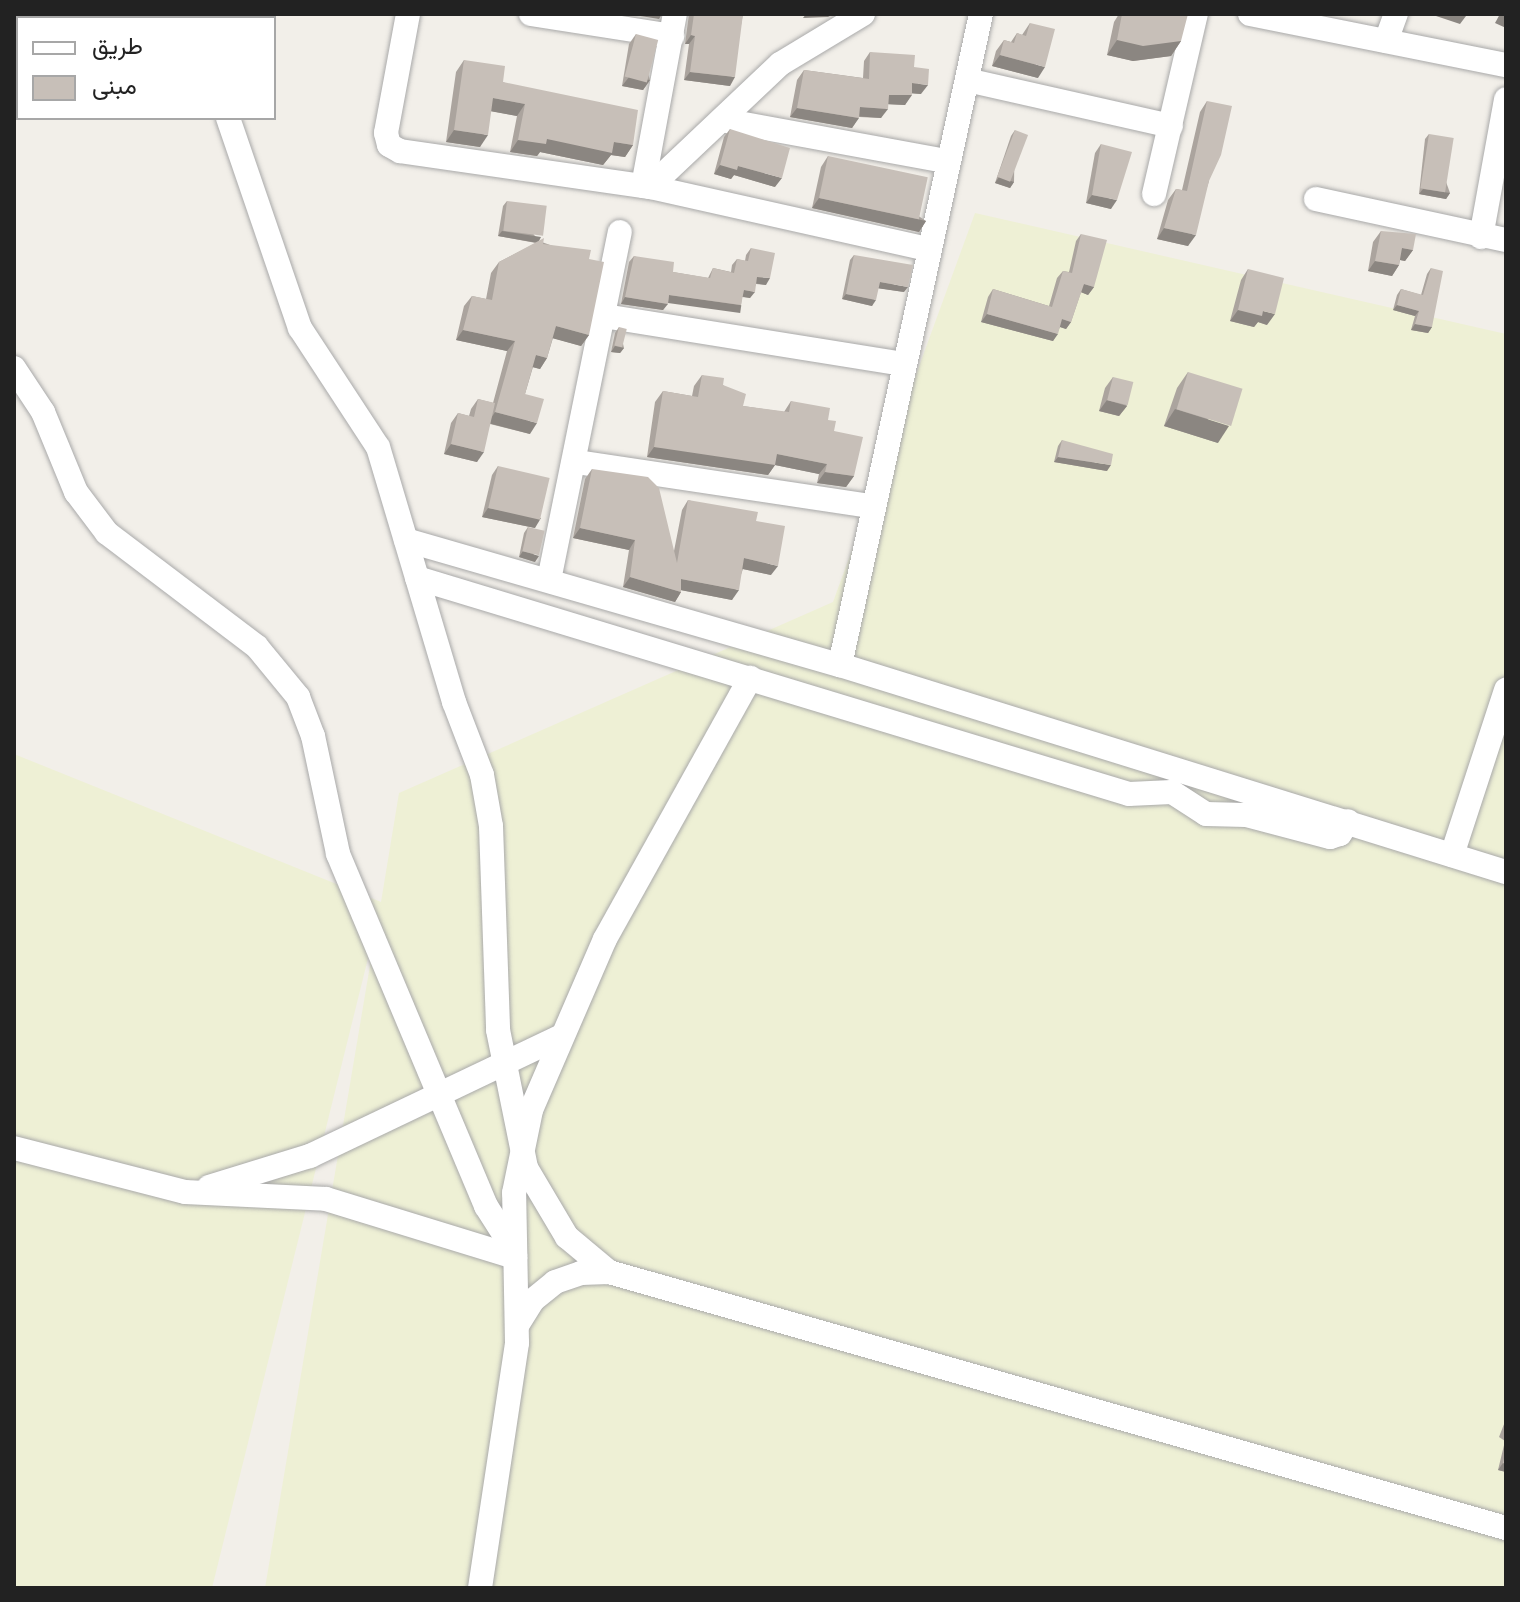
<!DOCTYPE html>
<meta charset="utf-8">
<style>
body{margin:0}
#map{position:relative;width:1520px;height:1602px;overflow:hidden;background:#f2efe9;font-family:"Fira Sans Condensed",Vazirmatn,sans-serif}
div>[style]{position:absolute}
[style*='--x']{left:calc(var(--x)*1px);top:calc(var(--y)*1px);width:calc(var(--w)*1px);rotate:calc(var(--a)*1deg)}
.farmland>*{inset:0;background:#eef0d5}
.roads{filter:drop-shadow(0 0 2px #a9a9a9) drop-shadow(0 0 2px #a9a9a9)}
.minor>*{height:24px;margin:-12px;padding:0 12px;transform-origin:12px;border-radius:12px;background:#fff}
.wall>*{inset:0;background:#aba49e}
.shaded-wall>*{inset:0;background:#8b8681;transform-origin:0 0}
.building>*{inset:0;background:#c7bfb8;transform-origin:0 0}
span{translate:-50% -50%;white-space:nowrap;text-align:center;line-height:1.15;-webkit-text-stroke:7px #fff;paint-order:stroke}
.frame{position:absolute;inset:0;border:16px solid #222;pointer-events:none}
.legend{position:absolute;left:16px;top:16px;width:260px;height:104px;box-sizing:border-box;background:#fff;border:2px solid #a7a7a7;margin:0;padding:10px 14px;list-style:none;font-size:24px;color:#222}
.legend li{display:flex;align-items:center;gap:16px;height:40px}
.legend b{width:40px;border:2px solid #a7a7a7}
</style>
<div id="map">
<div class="farmland">
<i style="clip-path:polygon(975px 213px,1506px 334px,1506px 1588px,265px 1588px,378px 918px,212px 1588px,14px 1588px,14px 754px,381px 902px,399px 793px,833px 602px)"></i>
</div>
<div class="roads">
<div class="minor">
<i style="--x:192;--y:14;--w:4;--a:76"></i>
<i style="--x:408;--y:14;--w:121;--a:100.5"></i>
<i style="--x:386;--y:133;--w:12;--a:76"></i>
<i style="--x:389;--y:145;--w:13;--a:29"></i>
<i style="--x:400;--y:151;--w:253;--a:8.2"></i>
<i style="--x:650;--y:187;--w:285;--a:12.6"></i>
<i style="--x:531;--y:14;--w:143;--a:8.9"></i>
<i style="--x:1250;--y:14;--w:261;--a:11.3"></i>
<i style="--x:1386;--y:41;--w:29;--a:-70"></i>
<i style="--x:967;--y:80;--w:209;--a:12.7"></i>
<i style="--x:228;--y:118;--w:222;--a:71.1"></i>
<i style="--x:300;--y:328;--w:142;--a:56.8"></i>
<i style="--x:378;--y:447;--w:266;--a:73.4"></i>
<i style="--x:454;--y:702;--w:78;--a:69"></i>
<i style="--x:482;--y:775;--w:52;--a:80"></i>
<i style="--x:491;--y:826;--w:204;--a:88"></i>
<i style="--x:498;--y:1030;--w:141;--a:78.5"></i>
<i style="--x:526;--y:1168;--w:80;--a:59.3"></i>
<i style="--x:567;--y:1237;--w:55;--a:39.8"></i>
<i style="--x:722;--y:120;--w:227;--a:10.4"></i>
<i style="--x:643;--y:186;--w:175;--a:-79.5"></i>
<i style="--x:650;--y:187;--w:179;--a:-43.4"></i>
<i style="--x:780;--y:64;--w:97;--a:-31.1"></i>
<i style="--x:1154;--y:194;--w:185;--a:-76.9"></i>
<i style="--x:1316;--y:199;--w:194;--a:12.2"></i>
<i style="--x:1481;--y:237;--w:140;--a:-79.7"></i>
<i style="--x:604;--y:316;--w:303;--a:9.1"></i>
<i style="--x:14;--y:368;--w:53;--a:56.6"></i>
<i style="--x:43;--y:412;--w:87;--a:67.6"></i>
<i style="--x:76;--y:492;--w:51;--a:52.9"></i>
<i style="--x:107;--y:533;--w:188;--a:37.2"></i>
<i style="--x:257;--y:647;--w:65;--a:50.6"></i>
<i style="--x:298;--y:697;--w:42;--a:69"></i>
<i style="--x:313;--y:736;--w:121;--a:78"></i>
<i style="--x:338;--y:854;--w:382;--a:67.2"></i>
<i style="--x:486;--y:1206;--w:52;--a:57.5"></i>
<i style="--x:576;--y:462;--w:298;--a:8.5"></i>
<i style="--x:406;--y:540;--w:452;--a:16.1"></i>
<i style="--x:840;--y:665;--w:697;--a:17.27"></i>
<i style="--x:417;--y:578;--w:744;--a:16.88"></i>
<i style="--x:1129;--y:794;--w:43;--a:-2.7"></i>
<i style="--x:1172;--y:792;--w:40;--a:32.9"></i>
<i style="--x:1206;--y:814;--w:40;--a:1.4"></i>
<i style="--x:1246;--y:815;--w:87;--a:14.7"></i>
<i style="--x:1330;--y:837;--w:10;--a:-17"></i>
<i style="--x:1340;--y:834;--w:15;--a:-58"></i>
<i style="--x:549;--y:580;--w:355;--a:-78.5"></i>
<i style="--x:840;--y:665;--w:666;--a:-77.78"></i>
<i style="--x:1452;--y:855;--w:174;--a:-71.9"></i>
<i style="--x:14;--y:1148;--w:177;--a:14.4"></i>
<i style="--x:185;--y:1192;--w:141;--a:2.8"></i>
<i style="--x:326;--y:1199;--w:198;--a:17.1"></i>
<i style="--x:209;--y:1187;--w:106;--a:-17.1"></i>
<i style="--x:310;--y:1156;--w:276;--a:-25.5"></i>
<i style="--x:518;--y:1324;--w:28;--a:-58"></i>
<i style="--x:533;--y:1300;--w:28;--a:-39"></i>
<i style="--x:555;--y:1282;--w:28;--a:-19"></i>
<i style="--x:581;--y:1273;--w:28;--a:-2"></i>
<i style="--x:609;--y:1272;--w:933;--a:15.93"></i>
<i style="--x:480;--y:1588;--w:248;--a:-81.4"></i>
<i style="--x:517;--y:1343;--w:150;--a:-91.1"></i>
<i style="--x:514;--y:1193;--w:85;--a:-78.4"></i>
<i style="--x:531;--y:1110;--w:186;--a:-66.6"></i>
<i style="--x:605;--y:939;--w:299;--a:-60.9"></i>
</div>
</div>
<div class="wall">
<i style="clip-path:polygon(689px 14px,743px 14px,730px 86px,684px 80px,689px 44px,685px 44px)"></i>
<i style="clip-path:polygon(1119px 14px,1176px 14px,1181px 41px,1171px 56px,1133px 61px,1107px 55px,1114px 22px)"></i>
<i style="clip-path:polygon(1030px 23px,1038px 78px,992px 66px,996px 51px,1004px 40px,1011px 42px,1017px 33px,1022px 35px)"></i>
<i style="clip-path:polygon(636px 34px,650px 80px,643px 90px,622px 86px,629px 44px)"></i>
<i style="clip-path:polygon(870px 52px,914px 67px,921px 94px,912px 93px,905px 105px,888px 104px,881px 118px,859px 117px,852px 128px,790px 117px,797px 80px,804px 70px,863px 78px,864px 61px)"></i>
<i style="clip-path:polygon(464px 60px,503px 82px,633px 145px,625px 157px,611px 155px,603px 165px,540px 152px,537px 156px,510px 152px,517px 116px,491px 111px,480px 147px,446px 142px,456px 72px)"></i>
<i style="clip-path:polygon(1207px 101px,1209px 181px,1188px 246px,1157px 239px,1168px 200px,1176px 189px,1182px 190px,1200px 112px)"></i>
<i style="clip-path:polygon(730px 129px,775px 187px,734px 175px,731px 179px,714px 174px,724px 137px)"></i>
<i style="clip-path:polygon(1015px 130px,1014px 182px,1010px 188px,995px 183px,1011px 136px)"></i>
<i style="clip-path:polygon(1429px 134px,1450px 193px,1446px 199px,1419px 194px,1425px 139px)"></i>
<i style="clip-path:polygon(1101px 144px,1111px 209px,1086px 203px,1095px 153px)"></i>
<i style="clip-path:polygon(828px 156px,926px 221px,919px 232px,812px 208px,821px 167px)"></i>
<i style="clip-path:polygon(507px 201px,539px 241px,589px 259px,589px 335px,581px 346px,553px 338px,547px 358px,540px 369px,533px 367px,525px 394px,530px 434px,490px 424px,477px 462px,444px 454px,451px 423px,458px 413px,469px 416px,471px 409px,478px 399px,493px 403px,507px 351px,456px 340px,464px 306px,472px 296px,486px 299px,491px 273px,499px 262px,536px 243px,498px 236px,503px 206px)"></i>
<i style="clip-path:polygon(1381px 231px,1413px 250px,1405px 261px,1400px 260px,1399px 265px,1392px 276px,1368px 271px,1373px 242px)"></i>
<i style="clip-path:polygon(1081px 234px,1094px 287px,1088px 295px,1081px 292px,1071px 322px,1066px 329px,1060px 327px,1053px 341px,981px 322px,988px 297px,993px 289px,1049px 306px,1057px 278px,1063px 271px,1069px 272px,1076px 241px)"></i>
<i style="clip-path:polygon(751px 248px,766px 285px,756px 284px,750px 298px,742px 297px,741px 305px,737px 311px,668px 302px,663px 310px,621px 304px,629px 262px,634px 256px,673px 272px,708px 278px,713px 268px,731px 272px,732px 265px,737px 259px,745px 261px,746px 255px)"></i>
<i style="clip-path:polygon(854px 255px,904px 292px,878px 288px,872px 306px,842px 299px,850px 260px)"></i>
<i style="clip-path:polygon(1431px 268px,1432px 327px,1428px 333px,1411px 330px,1415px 316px,1393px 310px,1397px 295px,1401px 289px,1421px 295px,1427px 274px)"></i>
<i style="clip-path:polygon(1248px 269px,1267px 325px,1258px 322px,1254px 327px,1230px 321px,1241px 280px)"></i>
<i style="clip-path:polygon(619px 327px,624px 348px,620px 353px,611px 352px,615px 333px)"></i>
<i style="clip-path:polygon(1188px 372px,1218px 443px,1164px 426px,1177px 388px)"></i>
<i style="clip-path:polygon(702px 375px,723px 385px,743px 406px,784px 412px,791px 401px,828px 420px,834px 431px,854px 476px,846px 487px,817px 483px,819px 474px,775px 465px,768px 475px,647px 457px,655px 402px,663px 391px,692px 396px,694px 386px)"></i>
<i style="clip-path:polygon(1113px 377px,1127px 406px,1119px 416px,1099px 411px,1105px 388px)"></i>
<i style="clip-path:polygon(1062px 440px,1107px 471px,1054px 462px,1058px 446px)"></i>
<i style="clip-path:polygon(498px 466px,535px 528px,482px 517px,492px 475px)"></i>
<i style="clip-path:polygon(592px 469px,674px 551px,682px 510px,688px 500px,756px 521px,771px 575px,743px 569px,732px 600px,681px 590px,681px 592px,675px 602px,623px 587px,629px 550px,573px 538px,585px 479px)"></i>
<i style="clip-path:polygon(528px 527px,535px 562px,519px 557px,524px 533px)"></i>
<i style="clip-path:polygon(1506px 1419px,1506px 1472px,1498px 1470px,1505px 1441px,1499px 1437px)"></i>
</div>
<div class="shaded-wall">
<i style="clip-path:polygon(628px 14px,662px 14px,659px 19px)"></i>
<i style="clip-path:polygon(806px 14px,834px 14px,828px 17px,803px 18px)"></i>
<i style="clip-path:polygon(1430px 14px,1460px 14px,1466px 16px,1460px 24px)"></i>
<i style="clip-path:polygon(1500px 14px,1506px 16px,1506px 28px,1495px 23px)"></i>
<i style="clip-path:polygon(691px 35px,695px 36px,689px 44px,685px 44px)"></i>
<i style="clip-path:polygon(1117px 40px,1181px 41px,1171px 56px,1133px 61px,1107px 55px)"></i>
<i style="clip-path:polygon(1000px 55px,1045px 67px,1038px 78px,992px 66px)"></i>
<i style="clip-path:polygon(690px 72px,735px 77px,730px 86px,684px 80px)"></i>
<i style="clip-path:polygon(629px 77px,650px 80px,643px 90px,622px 86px)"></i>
<i style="clip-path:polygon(912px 83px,928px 85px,921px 94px,906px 93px)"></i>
<i style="clip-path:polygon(889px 95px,912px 95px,905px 105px,883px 104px)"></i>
<i style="clip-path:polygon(493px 98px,525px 104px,517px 116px,484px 110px)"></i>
<i style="clip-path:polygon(860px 107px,888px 109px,881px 118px,854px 116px)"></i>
<i style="clip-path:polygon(797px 108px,859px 118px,852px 128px,790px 117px)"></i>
<i style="clip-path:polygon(454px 130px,488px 135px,480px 147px,446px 142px)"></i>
<i style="clip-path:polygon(547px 139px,614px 142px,633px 145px,625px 157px,611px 155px,603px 165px,540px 152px,537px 156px,510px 152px,518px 140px)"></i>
<i style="clip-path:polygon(720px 165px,738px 166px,782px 178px,775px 187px,734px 175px,731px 179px,714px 174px)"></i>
<i style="clip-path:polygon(999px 177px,1014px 182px,1010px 188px,995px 183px)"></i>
<i style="clip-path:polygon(1423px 189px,1450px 193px,1446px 199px,1419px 194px)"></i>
<i style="clip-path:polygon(1092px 195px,1117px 200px,1111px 209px,1086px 203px)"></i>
<i style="clip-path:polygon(819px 198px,926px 221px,919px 232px,812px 208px)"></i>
<i style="clip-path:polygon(1164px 228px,1196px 235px,1188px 246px,1157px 239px)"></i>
<i style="clip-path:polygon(502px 231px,541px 237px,538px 243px,498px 236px)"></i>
<i style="clip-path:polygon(1402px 248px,1413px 250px,1405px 261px,1395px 259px)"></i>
<i style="clip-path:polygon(1375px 261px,1399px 265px,1392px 276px,1368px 271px)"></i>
<i style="clip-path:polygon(757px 277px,770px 278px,766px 285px,753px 283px)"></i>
<i style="clip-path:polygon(880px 282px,908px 287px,904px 292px,876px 288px)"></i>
<i style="clip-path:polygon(1084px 284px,1094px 287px,1088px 295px,1078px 291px)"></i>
<i style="clip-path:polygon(744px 290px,755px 292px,750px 298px,739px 296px)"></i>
<i style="clip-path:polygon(846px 294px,876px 300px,872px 306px,842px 299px)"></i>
<i style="left:669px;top:295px;width:73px;height:8px;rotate:8deg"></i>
<i style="clip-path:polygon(625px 297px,668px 304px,663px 310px,621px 304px)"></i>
<i style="clip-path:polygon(1397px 305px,1419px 311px,1415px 316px,1393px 310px)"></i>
<i style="clip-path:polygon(1238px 310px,1263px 311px,1275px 314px,1267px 325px,1258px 322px,1254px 327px,1230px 321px)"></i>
<i style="clip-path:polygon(987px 314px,1058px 334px,1053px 341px,981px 322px)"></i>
<i style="clip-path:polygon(1062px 319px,1071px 322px,1066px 329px,1057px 326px)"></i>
<i style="clip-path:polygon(1415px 324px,1432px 327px,1428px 333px,1411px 330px)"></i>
<i style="clip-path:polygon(556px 326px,589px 335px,581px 346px,548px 337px)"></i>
<i style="clip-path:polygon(463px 330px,515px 341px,507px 351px,456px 340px)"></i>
<i style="clip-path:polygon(615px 346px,624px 348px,620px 353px,611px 352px)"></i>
<i style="clip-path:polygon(536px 355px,547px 358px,540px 369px,528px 366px)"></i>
<i style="clip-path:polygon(1107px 400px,1127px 406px,1119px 416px,1099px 411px)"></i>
<i style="clip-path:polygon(1175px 409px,1229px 426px,1218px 443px,1164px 426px)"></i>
<i style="clip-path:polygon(495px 412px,537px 423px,530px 434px,488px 423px)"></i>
<i style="clip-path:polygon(451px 444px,484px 452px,477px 462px,444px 454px)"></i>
<i style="clip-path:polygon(654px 447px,777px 454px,827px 464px,819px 474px,775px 465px,768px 475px,647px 457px)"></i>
<i style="clip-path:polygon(1058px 457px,1111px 465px,1107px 471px,1054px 462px)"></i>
<i style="clip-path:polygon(825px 472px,854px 476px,846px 487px,817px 483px)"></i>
<i style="clip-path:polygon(488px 508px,541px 518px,535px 528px,482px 517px)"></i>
<i style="clip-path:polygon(580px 528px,635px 540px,629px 550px,573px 538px)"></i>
<i style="clip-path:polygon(523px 551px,539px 556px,535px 562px,519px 557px)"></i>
<i style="clip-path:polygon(744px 558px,778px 566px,771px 575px,738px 568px)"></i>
<i style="clip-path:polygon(630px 577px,681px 592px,675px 602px,623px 587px)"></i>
<i style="clip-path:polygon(681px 579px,739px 590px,732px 600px,675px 589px)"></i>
<i style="clip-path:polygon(1503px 1463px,1506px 1464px,1506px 1472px,1498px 1470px)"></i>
</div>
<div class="building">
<i style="clip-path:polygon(694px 14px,743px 14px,735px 77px,690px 72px,695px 36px,691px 35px)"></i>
<i style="clip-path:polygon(1122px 14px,1176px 14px,1176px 16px,1188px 14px,1181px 41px,1143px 46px,1117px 40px)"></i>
<i style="clip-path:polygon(1030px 23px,1055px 29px,1045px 67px,1000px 55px,1004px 40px,1014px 43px,1017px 33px,1026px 36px)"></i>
<i style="left:636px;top:34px;width:23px;height:44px;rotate:15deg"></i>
<i style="clip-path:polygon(870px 52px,915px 55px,914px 67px,929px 69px,928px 85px,912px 83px,912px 95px,889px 95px,888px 109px,860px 107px,859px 118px,797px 108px,804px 70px,869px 79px)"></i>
<i style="clip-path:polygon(464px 60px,505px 66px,503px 82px,638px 110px,633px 145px,614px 142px,612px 153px,547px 139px,546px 144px,518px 140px,525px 104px,493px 98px,488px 135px,454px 130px)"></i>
<i style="clip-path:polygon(1207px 101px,1232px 106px,1221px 155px,1209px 181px,1196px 235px,1164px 228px,1176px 189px,1187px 191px)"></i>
<i style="clip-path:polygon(730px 129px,790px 148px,782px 178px,738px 166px,737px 170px,720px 165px)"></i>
<i style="left:1015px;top:130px;width:14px;height:50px;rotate:21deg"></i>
<i style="left:1429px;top:134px;width:25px;height:55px;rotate:9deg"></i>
<i style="clip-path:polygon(1101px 144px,1132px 152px,1117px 200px,1092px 195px)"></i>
<i style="left:828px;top:156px;width:102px;height:43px;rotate:12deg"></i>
<i style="left:507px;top:201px;width:40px;height:30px;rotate:7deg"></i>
<i style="clip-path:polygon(1381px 231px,1416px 234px,1413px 250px,1402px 248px,1399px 265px,1375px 261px)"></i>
<i style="clip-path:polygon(1081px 234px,1107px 240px,1094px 287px,1084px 284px,1071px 322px,1062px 319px,1058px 334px,987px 314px,993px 289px,1052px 307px,1063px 271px,1072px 273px)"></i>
<i style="clip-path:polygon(544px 238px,543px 244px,591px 250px,589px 259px,604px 262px,589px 335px,556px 326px,547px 358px,536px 355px,525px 394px,544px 399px,537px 423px,495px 412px,515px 341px,463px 330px,472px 296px,492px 300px,499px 262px)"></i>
<i style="clip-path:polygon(751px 248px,775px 253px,770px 278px,757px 277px,755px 292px,744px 290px,741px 305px,669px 295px,668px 304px,625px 297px,634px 256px,674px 262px,673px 272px,710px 278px,713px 268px,734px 273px,737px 259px,748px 261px)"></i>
<i style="clip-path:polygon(854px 255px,913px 265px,908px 287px,880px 282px,876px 300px,846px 294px)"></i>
<i style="clip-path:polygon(1431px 268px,1443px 271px,1432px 327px,1415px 324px,1419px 311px,1397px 305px,1401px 289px,1423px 295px)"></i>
<i style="clip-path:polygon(1248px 269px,1284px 278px,1275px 314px,1263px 311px,1262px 316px,1238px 310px)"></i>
<i style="left:619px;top:327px;width:8px;height:19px;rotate:14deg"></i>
<i style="left:1188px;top:372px;width:57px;height:39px;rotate:17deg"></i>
<i style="clip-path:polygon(702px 375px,724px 378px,723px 385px,746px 394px,743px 406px,789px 412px,791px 401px,830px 408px,828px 420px,836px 421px,834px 431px,863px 437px,854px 476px,825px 472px,827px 464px,777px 454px,775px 465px,654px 447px,663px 391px,698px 397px)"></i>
<i style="left:1113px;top:377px;width:21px;height:24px;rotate:14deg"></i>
<i style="clip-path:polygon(478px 399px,495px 403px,484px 452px,451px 444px,458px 413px,474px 417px)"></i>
<i style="clip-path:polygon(1062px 440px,1113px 454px,1111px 465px,1058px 457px)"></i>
<i style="left:498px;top:466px;width:53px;height:43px;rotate:13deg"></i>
<i style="clip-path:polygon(592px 469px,648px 477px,659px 488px,677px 563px,688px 500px,758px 512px,756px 521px,785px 526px,778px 566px,744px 558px,739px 590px,681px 579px,681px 592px,630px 577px,635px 540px,580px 528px)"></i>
<i style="left:528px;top:527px;width:17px;height:25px;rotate:13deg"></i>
<i style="clip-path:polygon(1506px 1450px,1506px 1464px,1503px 1463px)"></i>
</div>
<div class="frame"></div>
<ul class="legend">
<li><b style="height:10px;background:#fff"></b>طريق</li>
<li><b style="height:22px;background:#c7bfb8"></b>مبنى</li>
</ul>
</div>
